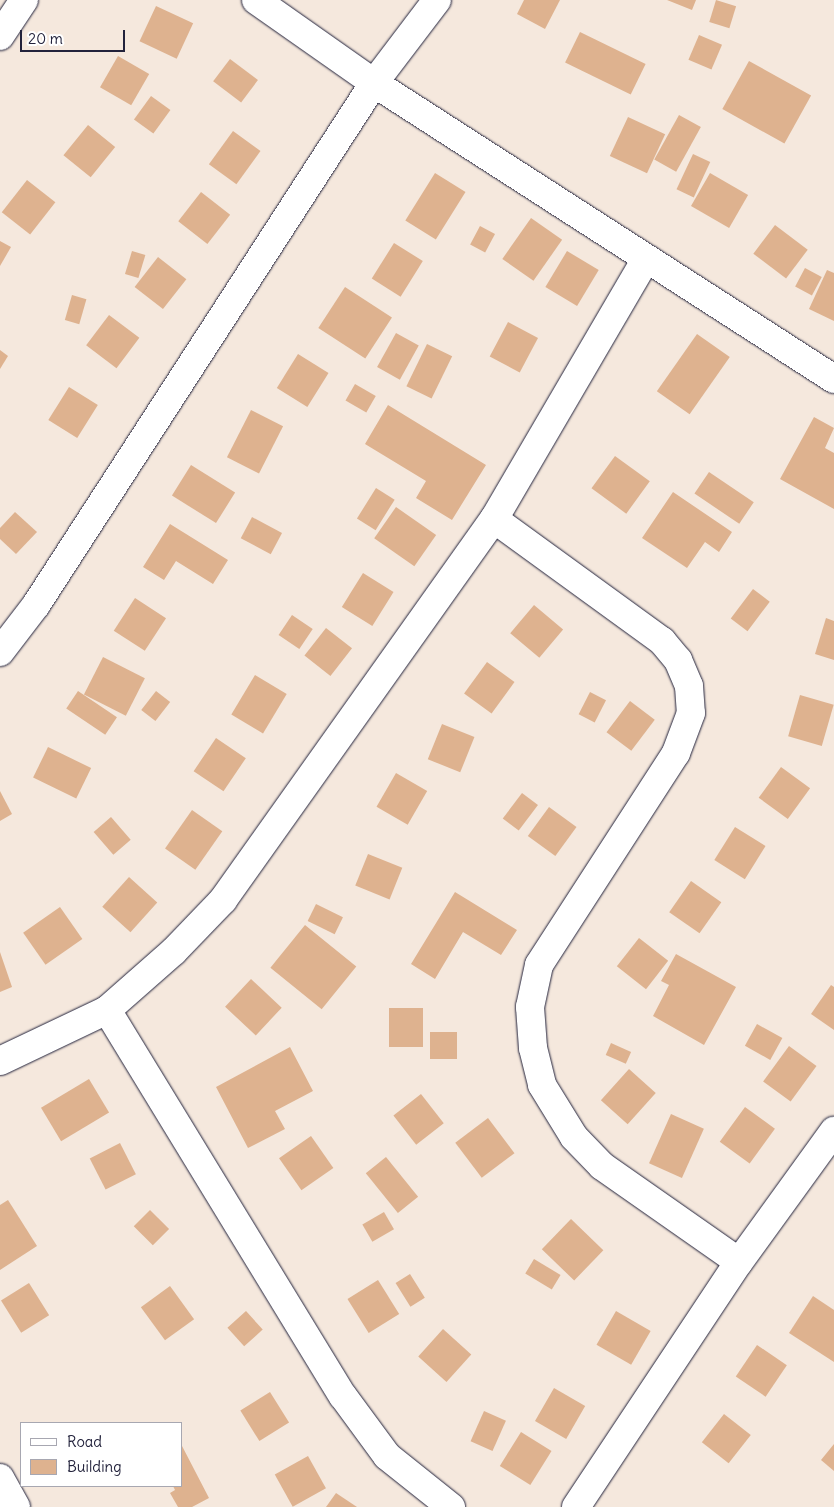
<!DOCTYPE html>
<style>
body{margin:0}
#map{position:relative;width:834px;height:1507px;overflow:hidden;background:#f5e8dd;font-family:Delius,sans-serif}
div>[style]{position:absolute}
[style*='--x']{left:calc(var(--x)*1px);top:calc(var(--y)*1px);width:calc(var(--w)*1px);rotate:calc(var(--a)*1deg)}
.building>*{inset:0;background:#deb28f;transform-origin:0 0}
.roads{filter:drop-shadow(0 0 1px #22223b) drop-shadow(0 0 1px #22223b)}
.street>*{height:28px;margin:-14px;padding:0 14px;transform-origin:14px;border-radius:14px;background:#fff}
span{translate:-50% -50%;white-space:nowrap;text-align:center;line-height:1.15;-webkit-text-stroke:4.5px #fff;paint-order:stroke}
.legend{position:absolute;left:20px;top:1422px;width:162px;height:65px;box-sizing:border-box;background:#fff;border:1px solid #a7a7b1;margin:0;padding:6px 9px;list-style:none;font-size:15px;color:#22223b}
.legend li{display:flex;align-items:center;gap:10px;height:25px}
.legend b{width:25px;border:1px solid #a7a7b1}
.scale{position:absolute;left:20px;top:30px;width:105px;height:22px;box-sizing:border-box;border:2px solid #22223b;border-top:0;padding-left:6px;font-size:15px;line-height:18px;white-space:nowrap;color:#22223b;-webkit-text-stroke:4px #fff;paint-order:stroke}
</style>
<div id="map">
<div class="building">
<i style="clip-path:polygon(524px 0,560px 0,545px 29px,517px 14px)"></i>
<i style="clip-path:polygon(667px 0,696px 0,692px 10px)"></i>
<i style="left:716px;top:0;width:21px;height:23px;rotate:17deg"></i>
<i style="left:156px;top:6px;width:41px;height:39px;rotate:25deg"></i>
<i style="left:580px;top:32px;width:73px;height:34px;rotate:26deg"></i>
<i style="left:699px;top:35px;width:25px;height:27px;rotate:23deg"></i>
<i style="left:118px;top:56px;width:36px;height:36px;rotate:30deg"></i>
<i style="left:230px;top:59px;width:35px;height:28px;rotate:37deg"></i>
<i style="left:749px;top:61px;width:71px;height:55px;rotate:29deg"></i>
<i style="left:151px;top:96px;width:24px;height:29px;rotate:36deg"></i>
<i style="left:679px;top:115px;width:25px;height:51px;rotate:29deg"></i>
<i style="left:628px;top:117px;width:41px;height:43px;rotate:25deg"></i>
<i style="left:88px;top:125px;width:35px;height:39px;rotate:39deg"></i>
<i style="left:233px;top:131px;width:34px;height:41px;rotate:36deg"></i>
<i style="left:693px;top:154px;width:19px;height:39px;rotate:25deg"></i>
<i style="left:435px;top:173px;width:36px;height:56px;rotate:32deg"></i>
<i style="left:710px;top:173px;width:44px;height:38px;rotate:30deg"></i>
<i style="left:27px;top:180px;width:36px;height:41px;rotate:38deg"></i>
<i style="left:201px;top:192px;width:37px;height:37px;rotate:38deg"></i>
<i style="left:531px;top:218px;width:38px;height:50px;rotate:35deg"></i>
<i style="left:775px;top:225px;width:41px;height:36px;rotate:37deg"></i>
<i style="left:480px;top:226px;width:17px;height:21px;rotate:28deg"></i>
<i style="clip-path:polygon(0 241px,11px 247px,0 266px)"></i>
<i style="left:394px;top:243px;width:34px;height:42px;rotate:32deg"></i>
<i style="left:132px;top:251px;width:14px;height:24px;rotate:17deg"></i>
<i style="left:567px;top:251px;width:37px;height:42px;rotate:31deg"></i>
<i style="left:158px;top:257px;width:36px;height:38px;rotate:38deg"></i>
<i style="left:805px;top:268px;width:19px;height:21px;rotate:28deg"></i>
<i style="clip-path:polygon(827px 270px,834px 273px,834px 321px,809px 309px)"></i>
<i style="left:345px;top:287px;width:56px;height:49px;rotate:33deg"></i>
<i style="left:72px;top:295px;width:15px;height:26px;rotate:16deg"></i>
<i style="left:109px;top:315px;width:38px;height:38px;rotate:37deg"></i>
<i style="left:508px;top:322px;width:34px;height:39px;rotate:28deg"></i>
<i style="left:396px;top:333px;width:26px;height:39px;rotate:29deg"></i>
<i style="left:697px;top:334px;width:40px;height:70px;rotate:35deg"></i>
<i style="left:427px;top:344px;width:28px;height:47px;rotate:26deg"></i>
<i style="clip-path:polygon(0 350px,8px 356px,0 369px)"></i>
<i style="left:298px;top:354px;width:36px;height:40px;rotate:32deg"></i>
<i style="left:355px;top:384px;width:24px;height:19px;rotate:30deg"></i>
<i style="left:69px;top:387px;width:34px;height:39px;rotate:32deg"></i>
<i style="clip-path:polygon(388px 405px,486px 465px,452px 520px,416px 498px,426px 481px,365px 444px)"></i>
<i style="left:251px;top:410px;width:36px;height:53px;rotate:27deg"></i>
<i style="clip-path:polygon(814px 417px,834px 428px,825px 448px,834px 453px,834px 509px,780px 479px)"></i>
<i style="left:615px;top:456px;width:43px;height:40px;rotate:36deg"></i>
<i style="left:191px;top:465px;width:52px;height:36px;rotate:32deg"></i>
<i style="left:709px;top:472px;width:54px;height:26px;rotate:34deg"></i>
<i style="left:376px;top:488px;width:22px;height:36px;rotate:32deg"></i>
<i style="clip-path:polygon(673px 492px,732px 532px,719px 552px,705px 542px,687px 568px,642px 538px)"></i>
<i style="left:396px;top:507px;width:49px;height:38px;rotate:35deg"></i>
<i style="clip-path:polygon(15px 512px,37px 532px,16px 554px,0 539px,0 528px)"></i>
<i style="left:252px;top:517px;width:34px;height:24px;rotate:28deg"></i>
<i style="clip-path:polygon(170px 524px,228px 560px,213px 584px,176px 561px,164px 580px,143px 567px)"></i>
<i style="left:363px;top:573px;width:36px;height:40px;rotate:32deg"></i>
<i style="left:753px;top:589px;width:21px;height:37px;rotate:37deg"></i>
<i style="left:135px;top:598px;width:37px;height:39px;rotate:33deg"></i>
<i style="left:534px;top:605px;width:38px;height:37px;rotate:40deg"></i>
<i style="left:292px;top:615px;width:25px;height:24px;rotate:34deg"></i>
<i style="clip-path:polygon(826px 618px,834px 621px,834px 660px,815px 654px)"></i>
<i style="left:326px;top:628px;width:33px;height:35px;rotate:38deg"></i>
<i style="left:103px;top:657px;width:47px;height:42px;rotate:27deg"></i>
<i style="left:487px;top:662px;width:34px;height:39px;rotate:36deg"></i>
<i style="left:255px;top:675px;width:37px;height:46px;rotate:31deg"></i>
<i style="left:78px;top:691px;width:47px;height:21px;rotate:34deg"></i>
<i style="left:156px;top:691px;width:18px;height:24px;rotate:38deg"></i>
<i style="left:590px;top:692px;width:18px;height:25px;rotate:27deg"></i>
<i style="left:800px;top:695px;width:35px;height:43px;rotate:16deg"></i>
<i style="left:630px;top:701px;width:31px;height:39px;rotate:37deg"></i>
<i style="left:442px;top:724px;width:35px;height:38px;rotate:22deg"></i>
<i style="left:216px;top:738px;width:36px;height:40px;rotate:34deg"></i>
<i style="left:48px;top:747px;width:48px;height:34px;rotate:26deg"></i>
<i style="left:781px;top:767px;width:36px;height:38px;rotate:36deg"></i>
<i style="left:396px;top:773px;width:36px;height:39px;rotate:30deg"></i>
<i style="clip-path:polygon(0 791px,12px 814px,0 821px)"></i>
<i style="left:522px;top:793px;width:20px;height:32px;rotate:37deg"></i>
<i style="left:549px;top:807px;width:34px;height:36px;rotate:36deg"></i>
<i style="left:192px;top:810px;width:37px;height:47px;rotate:35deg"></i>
<i style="left:111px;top:817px;width:30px;height:23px;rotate:49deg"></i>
<i style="left:735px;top:827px;width:36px;height:39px;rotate:32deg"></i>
<i style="left:368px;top:854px;width:37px;height:34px;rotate:22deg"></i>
<i style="left:129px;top:877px;width:38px;height:40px;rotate:42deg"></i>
<i style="left:691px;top:881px;width:37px;height:38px;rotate:35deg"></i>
<i style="clip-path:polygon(455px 892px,517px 930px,501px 955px,463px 932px,435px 979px,411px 964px)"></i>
<i style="left:316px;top:904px;width:30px;height:19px;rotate:26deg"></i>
<i style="left:60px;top:907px;width:39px;height:45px;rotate:55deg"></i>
<i style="left:305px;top:925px;width:66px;height:55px;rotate:39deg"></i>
<i style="left:639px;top:938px;width:37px;height:36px;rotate:38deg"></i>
<i style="clip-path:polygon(0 952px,12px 987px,0 992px)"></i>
<i style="clip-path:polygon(676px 954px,736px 987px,704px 1045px,653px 1016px,669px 985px,661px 981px)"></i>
<i style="left:251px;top:979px;width:42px;height:38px;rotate:43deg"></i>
<i style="clip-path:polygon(831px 985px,834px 987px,834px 1030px,811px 1014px)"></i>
<i style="left:389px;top:1008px;width:34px;height:39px"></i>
<i style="left:757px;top:1024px;width:29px;height:25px;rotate:29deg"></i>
<i style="left:430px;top:1032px;width:27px;height:27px"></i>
<i style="left:611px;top:1043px;width:22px;height:13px;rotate:24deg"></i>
<i style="left:789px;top:1046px;width:34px;height:44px;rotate:36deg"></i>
<i style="clip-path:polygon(290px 1047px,313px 1091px,275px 1111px,285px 1129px,248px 1148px,216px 1087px)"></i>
<i style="left:629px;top:1069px;width:36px;height:42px;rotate:42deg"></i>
<i style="left:89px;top:1079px;width:39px;height:56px;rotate:59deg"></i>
<i style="left:421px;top:1094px;width:37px;height:35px;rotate:52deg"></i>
<i style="left:745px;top:1107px;width:37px;height:43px;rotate:36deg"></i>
<i style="left:671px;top:1114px;width:36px;height:54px;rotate:24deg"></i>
<i style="left:488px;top:1118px;width:44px;height:41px;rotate:53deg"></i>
<i style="left:311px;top:1136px;width:39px;height:39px;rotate:55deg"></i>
<i style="left:120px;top:1143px;width:35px;height:34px;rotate:63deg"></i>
<i style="left:386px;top:1157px;width:51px;height:26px;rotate:51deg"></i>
<i style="clip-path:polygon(8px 1200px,37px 1246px,0 1270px,0 1205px)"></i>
<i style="left:150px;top:1210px;width:27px;height:23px;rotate:45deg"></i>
<i style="left:384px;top:1212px;width:20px;height:25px;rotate:60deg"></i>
<i style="left:571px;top:1219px;width:45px;height:42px;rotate:44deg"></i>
<i style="left:534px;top:1259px;width:31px;height:17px;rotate:31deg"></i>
<i style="left:410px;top:1274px;width:28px;height:17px;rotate:58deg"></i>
<i style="left:378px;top:1280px;width:40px;height:36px;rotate:58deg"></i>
<i style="left:29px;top:1283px;width:38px;height:33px;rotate:58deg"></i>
<i style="left:170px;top:1286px;width:41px;height:36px;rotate:54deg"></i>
<i style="clip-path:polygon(813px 1296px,834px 1310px,834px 1362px,789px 1333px)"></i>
<i style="left:246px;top:1311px;width:25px;height:25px;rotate:48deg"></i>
<i style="left:616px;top:1311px;width:40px;height:39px;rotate:30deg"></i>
<i style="left:443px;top:1329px;width:38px;height:37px;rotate:42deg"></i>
<i style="left:757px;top:1345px;width:36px;height:38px;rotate:34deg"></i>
<i style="left:554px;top:1388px;width:36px;height:38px;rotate:30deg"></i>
<i style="left:270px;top:1392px;width:36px;height:35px;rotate:58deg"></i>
<i style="left:484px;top:1411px;width:24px;height:33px;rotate:24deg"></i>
<i style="left:724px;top:1414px;width:34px;height:36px;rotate:38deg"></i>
<i style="left:521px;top:1432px;width:36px;height:40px;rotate:32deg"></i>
<i style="clip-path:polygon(181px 1444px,209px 1498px,192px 1507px,178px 1507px,170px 1493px,175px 1490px,173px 1486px,181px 1486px)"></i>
<i style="clip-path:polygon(834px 1444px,834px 1471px,821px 1460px)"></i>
<i style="left:308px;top:1456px;width:37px;height:38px;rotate:61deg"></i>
<i style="clip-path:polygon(336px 1493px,357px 1507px,326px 1507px)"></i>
</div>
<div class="roads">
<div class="street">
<i style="--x:256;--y:0;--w:144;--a:35.1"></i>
<i style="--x:374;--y:83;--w:547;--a:32.76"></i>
<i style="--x:0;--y:36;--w:43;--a:-56.3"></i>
<i style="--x:494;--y:519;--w:208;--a:36"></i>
<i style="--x:662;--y:641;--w:25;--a:50"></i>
<i style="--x:678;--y:660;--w:28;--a:67"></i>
<i style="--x:689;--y:686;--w:27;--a:86"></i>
<i style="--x:691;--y:713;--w:43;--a:110.6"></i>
<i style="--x:676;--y:753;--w:252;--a:122.9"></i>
<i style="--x:539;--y:965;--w:43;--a:102.1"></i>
<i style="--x:530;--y:1007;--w:41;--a:85.8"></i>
<i style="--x:533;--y:1048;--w:38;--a:76"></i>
<i style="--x:542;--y:1085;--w:61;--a:58.4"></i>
<i style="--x:574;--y:1137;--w:40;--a:46"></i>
<i style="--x:602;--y:1166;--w:167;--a:35"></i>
<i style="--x:0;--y:652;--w:59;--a:-52.5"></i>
<i style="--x:36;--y:605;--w:622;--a:-57.08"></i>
<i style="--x:374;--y:83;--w:104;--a:-52.8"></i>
<i style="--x:107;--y:1010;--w:452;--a:58.6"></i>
<i style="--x:343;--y:1396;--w:74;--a:53.7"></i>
<i style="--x:387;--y:1456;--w:82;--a:38.6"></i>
<i style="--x:0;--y:1061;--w:119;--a:-25.5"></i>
<i style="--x:107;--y:1010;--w:89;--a:-41.4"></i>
<i style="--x:174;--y:951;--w:71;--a:-46.1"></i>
<i style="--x:223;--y:900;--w:468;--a:-54.6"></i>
<i style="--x:494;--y:519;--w:301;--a:-59.7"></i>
<i style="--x:0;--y:1478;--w:33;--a:61"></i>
<i style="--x:576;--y:1507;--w:294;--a:-56.4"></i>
<i style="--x:739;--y:1262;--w:162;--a:-54.1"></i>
</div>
</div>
<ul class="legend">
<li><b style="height:6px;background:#fff"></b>Road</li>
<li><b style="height:14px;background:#deb28f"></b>Building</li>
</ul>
<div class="scale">20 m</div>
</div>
